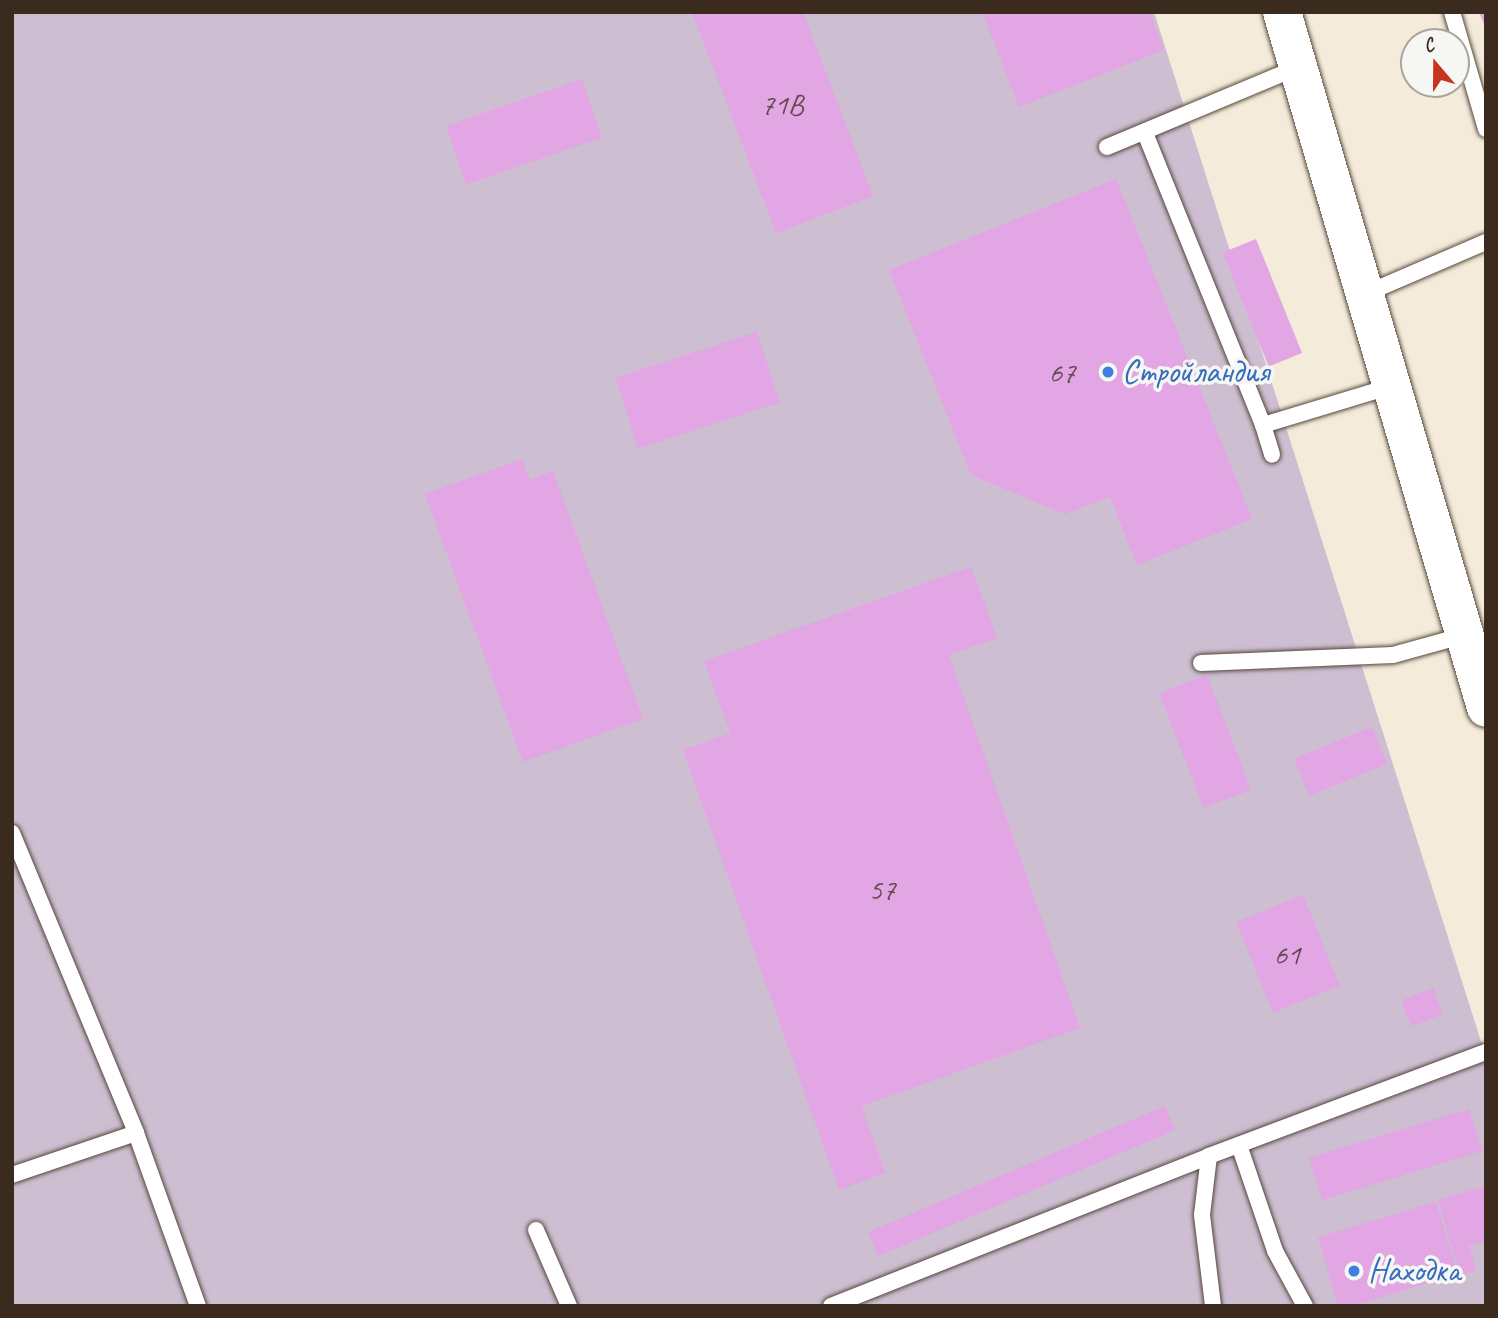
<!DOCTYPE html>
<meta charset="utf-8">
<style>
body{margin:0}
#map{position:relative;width:1498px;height:1318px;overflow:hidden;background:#f4ebdb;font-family:Caveat,sans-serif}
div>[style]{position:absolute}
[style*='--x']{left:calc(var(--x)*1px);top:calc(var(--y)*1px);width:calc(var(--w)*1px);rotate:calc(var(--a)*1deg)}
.industrial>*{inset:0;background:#cdbed2}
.building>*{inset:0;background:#e1a6e3;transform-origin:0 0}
.roads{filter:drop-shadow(0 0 2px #57473a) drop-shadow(0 0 2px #57473a)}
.service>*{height:16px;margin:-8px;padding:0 8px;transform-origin:8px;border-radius:8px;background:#fff}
.primary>*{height:38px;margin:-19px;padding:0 19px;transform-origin:19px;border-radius:19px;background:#fff}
.dots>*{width:19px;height:19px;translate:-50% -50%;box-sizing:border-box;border:4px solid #f6f6f2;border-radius:50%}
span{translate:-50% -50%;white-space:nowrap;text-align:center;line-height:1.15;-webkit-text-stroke:7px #f6f6f2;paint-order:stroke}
.number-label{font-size:30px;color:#64494f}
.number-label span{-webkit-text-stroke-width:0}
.shop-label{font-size:33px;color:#366cbe}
.left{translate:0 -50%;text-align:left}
.frame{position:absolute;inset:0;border:14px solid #3b2a1e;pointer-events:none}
.north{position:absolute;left:1400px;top:28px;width:70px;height:70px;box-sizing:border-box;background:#f6f6f2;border:2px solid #aba49d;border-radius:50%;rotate:340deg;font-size:19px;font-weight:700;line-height:28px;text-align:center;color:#3b2a1e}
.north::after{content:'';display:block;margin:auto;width:24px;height:32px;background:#c8321e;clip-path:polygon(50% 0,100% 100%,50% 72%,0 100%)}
</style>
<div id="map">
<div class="industrial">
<i style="clip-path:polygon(12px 12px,1154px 12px,1486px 1057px,1486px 1306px,12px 1306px)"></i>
</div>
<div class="building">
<i style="clip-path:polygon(692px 12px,803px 12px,873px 196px,776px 233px)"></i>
<i style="clip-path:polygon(982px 12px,1150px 12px,1164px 50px,1019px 107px)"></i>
<i style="clip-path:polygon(1479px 12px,1486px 12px,1486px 29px)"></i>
<i style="left:582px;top:79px;width:62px;height:144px;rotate:71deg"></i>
<i style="clip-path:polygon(1116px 179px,1252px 519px,1137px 565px,1110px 497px,1065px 514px,971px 475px,889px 270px)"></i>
<i style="left:1256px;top:239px;width:123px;height:36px;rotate:68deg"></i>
<i style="left:757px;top:332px;width:74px;height:149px;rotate:72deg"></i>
<i style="clip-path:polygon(522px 459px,530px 480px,553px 471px,643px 719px,523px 762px,425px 494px)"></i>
<i style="clip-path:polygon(971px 567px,997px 638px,949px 655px,1080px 1028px,862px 1106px,885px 1173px,839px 1190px,683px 750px,730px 733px,704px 661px)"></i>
<i style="left:1207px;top:675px;width:123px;height:51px;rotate:69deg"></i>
<i style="left:1372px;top:727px;width:40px;height:84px;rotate:68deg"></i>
<i style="left:1303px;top:895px;width:98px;height:72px;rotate:68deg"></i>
<i style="left:1433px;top:988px;width:28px;height:34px;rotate:69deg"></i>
<i style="left:1165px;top:1106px;width:26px;height:323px;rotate:67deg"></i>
<i style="left:1469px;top:1109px;width:44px;height:167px;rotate:73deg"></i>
<i style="clip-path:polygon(1486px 1186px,1486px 1241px,1469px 1246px,1476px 1271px,1460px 1275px,1438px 1200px)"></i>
<i style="clip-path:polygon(1436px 1202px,1458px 1274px,1351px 1306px,1338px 1306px,1318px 1237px)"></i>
</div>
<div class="roads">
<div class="service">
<i style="--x:1452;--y:12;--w:122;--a:73.8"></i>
<i style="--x:1145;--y:133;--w:315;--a:68"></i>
<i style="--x:1263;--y:425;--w:31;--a:73"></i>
<i style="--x:1107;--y:147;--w:207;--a:-22.7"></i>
<i style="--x:1365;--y:294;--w:132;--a:-23.3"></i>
<i style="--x:1263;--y:425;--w:135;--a:-16.8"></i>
<i style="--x:1201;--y:663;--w:192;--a:-2.4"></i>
<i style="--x:1393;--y:655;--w:75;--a:-15.5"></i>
<i style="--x:12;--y:833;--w:325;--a:67.5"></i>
<i style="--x:136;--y:1133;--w:131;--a:161.3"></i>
<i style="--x:136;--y:1133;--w:184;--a:70.3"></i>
<i style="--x:1239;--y:1145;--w:112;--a:71.2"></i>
<i style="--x:1275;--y:1251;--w:63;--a:61.4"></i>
<i style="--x:1209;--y:1156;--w:59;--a:96.8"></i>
<i style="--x:1202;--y:1215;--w:92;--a:83.1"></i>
<i style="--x:536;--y:1230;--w:83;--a:66.5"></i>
<i style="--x:831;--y:1306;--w:407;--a:-21.6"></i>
<i style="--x:1209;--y:1156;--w:296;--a:-20.6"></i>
</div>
<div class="primary">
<i style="--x:1282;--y:12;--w:725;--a:73.66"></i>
</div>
</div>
<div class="dots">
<i style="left:1108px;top:372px;background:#3f7fe0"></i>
<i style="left:1354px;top:1271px;background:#3f7fe0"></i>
</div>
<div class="number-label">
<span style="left:782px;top:104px">71В</span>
<span style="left:1062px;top:372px">67</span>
<span style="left:882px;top:889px">57</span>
<span style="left:1287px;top:954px">61</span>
</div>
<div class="shop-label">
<span class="left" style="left:1122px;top:372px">Стройландия</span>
<span class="left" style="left:1368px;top:1271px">Находка</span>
</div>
<div class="frame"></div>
<div class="north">С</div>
</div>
